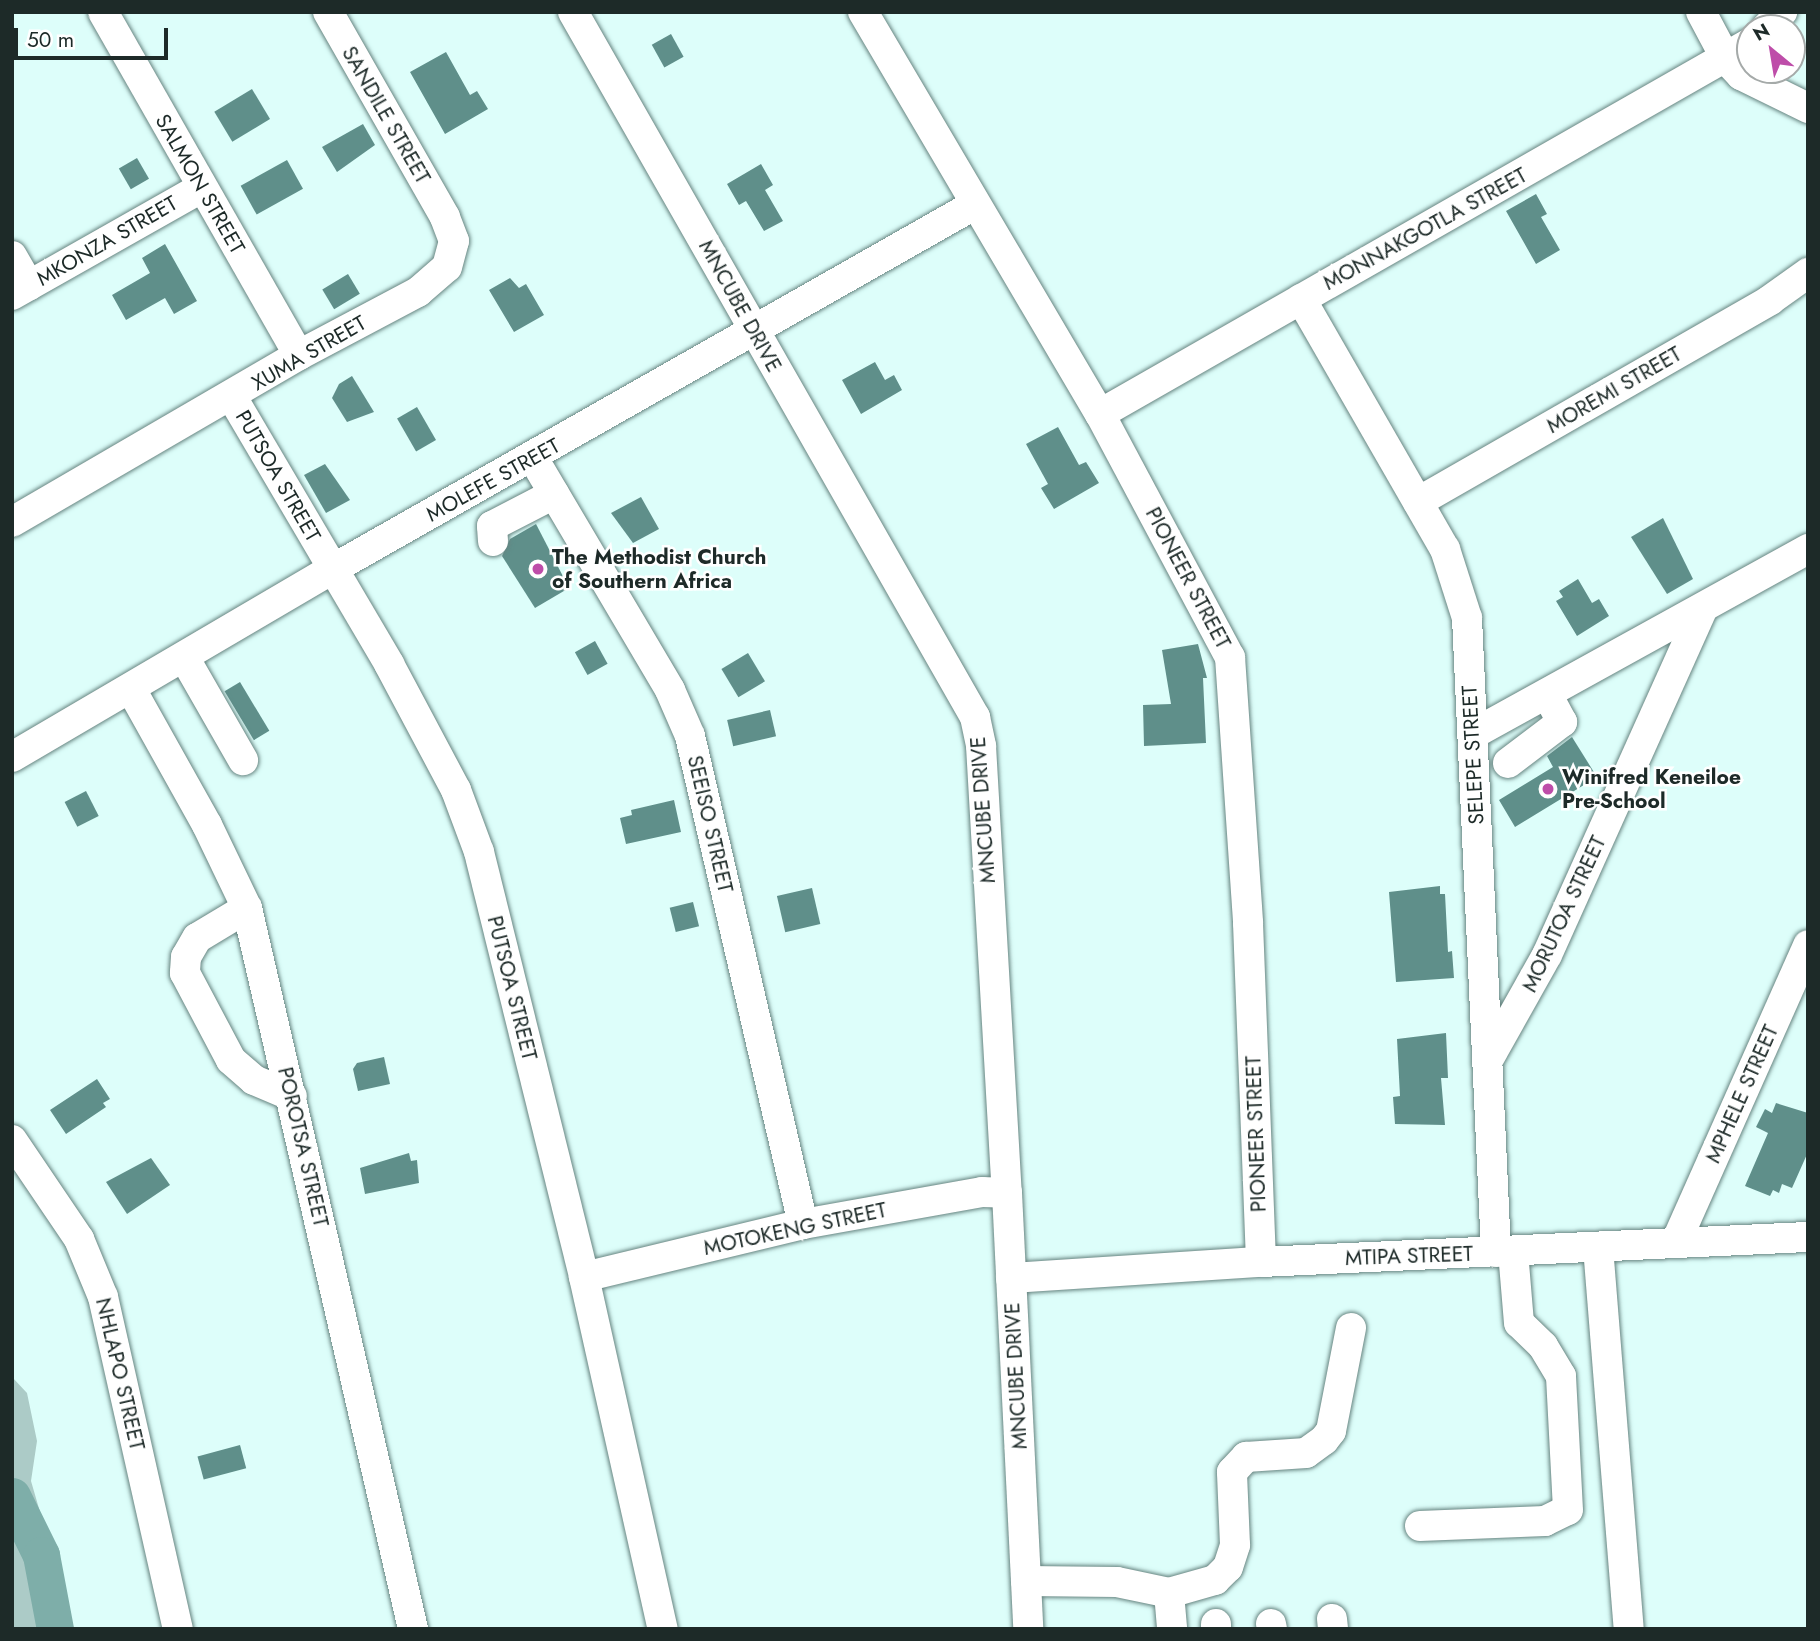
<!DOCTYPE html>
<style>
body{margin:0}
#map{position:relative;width:1820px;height:1641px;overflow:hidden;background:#ddfefa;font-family:Jost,sans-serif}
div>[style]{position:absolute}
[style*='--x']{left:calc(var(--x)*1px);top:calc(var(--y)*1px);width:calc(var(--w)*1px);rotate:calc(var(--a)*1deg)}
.green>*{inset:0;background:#accbc7}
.river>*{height:37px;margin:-18.5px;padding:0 18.5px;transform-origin:18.5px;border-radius:18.5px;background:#7eaea9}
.building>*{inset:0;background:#5f8f8a;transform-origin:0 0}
.roads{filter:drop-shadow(0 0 2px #668480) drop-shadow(0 0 2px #668480)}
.minor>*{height:30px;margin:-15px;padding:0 15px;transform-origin:15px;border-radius:15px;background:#fff}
.dots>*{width:19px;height:19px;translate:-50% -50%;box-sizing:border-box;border:4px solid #fff;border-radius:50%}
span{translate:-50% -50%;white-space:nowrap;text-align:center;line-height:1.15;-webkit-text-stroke:5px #fff;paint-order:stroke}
.street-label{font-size:21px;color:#1d2a28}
.poi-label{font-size:21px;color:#1d2a28;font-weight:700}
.left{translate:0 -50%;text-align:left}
.frame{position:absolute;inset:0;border:14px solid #1d2a28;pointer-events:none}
.north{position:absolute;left:1736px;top:14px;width:70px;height:70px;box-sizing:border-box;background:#fff;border:2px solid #a5aaa9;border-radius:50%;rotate:330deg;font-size:19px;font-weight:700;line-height:28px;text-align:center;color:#1d2a28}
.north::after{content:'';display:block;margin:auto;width:24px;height:32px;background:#be4da9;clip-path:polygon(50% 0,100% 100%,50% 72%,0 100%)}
.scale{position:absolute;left:14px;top:28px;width:154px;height:32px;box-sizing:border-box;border:4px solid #1d2a28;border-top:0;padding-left:9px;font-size:21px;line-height:24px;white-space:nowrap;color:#1d2a28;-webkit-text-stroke:5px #fff;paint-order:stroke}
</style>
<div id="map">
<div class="green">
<i style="clip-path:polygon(12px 1377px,27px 1393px,37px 1441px,31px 1481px,74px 1629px,12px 1629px)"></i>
</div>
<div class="river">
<i style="--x:12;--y:1496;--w:66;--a:63.8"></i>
<i style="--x:41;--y:1555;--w:75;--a:79.3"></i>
</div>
<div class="building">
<i style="left:671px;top:34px;width:26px;height:22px;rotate:61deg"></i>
<i style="clip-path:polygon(446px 52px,470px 95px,477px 91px,488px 109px,445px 134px,410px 72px)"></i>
<i style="left:252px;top:89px;width:35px;height:44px;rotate:59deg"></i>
<i style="clip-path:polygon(363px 124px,375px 145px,337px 172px,322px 147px)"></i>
<i style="left:137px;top:158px;width:24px;height:21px;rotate:60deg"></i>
<i style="left:287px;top:160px;width:33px;height:53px;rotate:61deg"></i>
<i style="clip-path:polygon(761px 164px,773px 185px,765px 190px,783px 221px,764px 231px,746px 201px,739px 205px,727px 184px)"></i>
<i style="clip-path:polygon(1536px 194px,1547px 214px,1541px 217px,1560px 250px,1536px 264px,1506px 211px)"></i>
<i style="clip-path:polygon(165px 244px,197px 301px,174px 314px,165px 298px,126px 320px,112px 295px,150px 273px,142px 258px)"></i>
<i style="left:348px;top:274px;width:23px;height:30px;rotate:59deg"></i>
<i style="clip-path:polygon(510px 278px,519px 288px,526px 284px,544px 315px,514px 332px,489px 290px)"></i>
<i style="clip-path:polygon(875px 362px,885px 380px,894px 375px,902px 390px,861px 414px,842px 380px)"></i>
<i style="clip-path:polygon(352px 376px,374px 412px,347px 422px,332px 398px,339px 384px)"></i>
<i style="left:417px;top:407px;width:38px;height:23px;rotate:60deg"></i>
<i style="clip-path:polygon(1058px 427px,1079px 465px,1086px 462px,1099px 483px,1054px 509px,1041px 488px,1048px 484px,1026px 444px)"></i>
<i style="clip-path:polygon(325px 464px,350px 500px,326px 513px,304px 475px)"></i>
<i style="clip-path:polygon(641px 497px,659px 529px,633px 543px,611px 513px)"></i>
<i style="clip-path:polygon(1663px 518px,1693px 579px,1667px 594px,1631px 537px)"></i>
<i style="clip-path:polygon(536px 524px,569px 588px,535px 608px,502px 556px,510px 539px)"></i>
<i style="clip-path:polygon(1578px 579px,1592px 603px,1599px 599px,1609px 616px,1577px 636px,1556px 601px,1563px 597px,1559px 591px)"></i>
<i style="left:595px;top:641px;width:26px;height:23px;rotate:61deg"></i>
<i style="clip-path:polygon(1198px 644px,1207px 678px,1203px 678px,1206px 743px,1144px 746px,1143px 705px,1171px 704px,1162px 650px)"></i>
<i style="left:748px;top:653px;width:33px;height:31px;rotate:59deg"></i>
<i style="left:240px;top:682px;width:57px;height:18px;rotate:59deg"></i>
<i style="left:770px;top:710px;width:27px;height:44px;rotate:77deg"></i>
<i style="clip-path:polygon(1572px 737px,1597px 777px,1515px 827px,1499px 800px,1553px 767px,1547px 756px)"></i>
<i style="left:86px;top:791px;width:28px;height:24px;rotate:63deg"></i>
<i style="clip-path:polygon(674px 800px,681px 832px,626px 844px,620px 818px,632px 815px,631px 810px)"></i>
<i style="clip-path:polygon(1440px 886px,1440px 894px,1445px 894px,1448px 952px,1452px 951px,1454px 978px,1396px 982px,1389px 892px)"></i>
<i style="left:812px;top:888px;width:37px;height:36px;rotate:77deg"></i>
<i style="left:693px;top:902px;width:25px;height:24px;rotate:76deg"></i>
<i style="clip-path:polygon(1446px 1033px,1448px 1078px,1441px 1078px,1445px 1125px,1395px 1124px,1393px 1097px,1400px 1096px,1397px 1039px)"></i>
<i style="clip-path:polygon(384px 1057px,390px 1084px,358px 1091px,353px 1069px,357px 1063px)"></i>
<i style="clip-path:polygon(97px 1079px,110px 1099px,103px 1103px,106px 1107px,66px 1134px,50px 1110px)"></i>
<i style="clip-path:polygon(1776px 1103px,1808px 1113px,1808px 1152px,1792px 1188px,1782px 1184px,1779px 1193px,1773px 1190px,1770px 1196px,1745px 1186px,1768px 1133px,1756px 1127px,1765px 1109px,1772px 1113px)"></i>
<i style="clip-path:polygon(409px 1153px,411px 1161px,417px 1160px,419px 1183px,365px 1194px,360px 1168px)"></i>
<i style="clip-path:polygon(151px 1158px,170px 1185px,127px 1214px,106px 1182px)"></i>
<i style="left:240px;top:1445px;width:24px;height:44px;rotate:75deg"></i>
</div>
<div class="roads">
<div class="minor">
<i style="--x:103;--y:12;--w:395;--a:60.3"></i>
<i style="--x:573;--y:12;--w:812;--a:60.31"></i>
<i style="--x:975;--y:717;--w:30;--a:78"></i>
<i style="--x:981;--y:746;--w:448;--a:86.7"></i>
<i style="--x:1007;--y:1193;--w:437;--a:87.2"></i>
<i style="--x:863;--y:12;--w:467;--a:59.5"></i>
<i style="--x:1100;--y:414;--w:276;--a:61.9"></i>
<i style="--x:1230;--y:657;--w:267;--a:86.1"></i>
<i style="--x:1248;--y:923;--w:339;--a:87.8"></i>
<i style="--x:1701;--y:12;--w:53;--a:62"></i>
<i style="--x:1726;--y:59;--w:22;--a:47"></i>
<i style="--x:1741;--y:75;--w:75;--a:26.2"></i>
<i style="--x:1766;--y:28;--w:23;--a:-45"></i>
<i style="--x:12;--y:256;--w:34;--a:60"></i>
<i style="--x:12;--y:295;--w:217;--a:-29.5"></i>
<i style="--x:1301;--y:299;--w:289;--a:60.1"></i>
<i style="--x:1445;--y:549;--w:72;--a:72.3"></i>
<i style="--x:1467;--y:618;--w:635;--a:87.38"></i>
<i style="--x:232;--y:397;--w:310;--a:59.5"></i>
<i style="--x:389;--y:664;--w:143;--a:62"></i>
<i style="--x:456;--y:790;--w:66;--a:69.6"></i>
<i style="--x:479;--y:852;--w:438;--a:76.1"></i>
<i style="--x:584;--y:1277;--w:361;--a:77.4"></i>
<i style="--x:1100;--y:414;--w:748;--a:-29.72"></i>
<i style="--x:533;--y:458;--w:269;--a:59.4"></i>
<i style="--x:670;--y:690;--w:50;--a:66.5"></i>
<i style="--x:690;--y:736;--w:501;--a:76.96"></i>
<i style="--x:1418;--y:502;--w:406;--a:-29.8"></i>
<i style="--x:1770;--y:300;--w:47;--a:-35.4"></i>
<i style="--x:12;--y:522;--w:332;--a:-30.2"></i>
<i style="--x:299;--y:355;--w:135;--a:-27.9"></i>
<i style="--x:418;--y:292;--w:38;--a:-41"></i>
<i style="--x:447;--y:267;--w:27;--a:-75"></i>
<i style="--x:454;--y:241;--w:26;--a:-111"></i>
<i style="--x:445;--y:217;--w:236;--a:-119.7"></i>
<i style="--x:493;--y:541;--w:15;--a:-94"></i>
<i style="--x:492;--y:526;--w:70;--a:-27.3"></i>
<i style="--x:184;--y:657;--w:119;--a:60.2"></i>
<i style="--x:131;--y:689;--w:156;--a:60.8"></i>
<i style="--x:207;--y:825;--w:92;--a:64.3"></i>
<i style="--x:247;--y:908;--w:740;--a:77.03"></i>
<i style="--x:1473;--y:734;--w:383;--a:-28.9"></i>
<i style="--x:12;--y:757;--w:370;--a:-30.4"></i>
<i style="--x:331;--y:570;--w:739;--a:-29.58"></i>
<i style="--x:1508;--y:763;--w:68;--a:-37.2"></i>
<i style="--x:1562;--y:722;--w:32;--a:-118"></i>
<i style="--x:247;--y:908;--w:58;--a:149"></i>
<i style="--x:197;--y:938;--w:22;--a:120"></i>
<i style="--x:186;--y:957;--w:16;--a:94"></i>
<i style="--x:185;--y:973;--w:98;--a:62.1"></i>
<i style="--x:231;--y:1060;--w:30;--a:41"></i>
<i style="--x:254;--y:1080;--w:41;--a:22.8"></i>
<i style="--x:1488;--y:1060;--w:120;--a:-60.7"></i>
<i style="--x:1547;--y:955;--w:378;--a:-65.8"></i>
<i style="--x:12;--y:1140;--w:120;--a:55.9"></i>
<i style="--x:79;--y:1239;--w:63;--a:67.5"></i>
<i style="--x:103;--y:1297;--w:340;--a:77.3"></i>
<i style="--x:1676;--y:1242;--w:325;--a:-66"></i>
<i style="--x:1598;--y:1247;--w:383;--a:85.4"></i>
<i style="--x:584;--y:1277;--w:225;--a:-13.6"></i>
<i style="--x:803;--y:1224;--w:182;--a:-10.1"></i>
<i style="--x:982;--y:1192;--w:25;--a:2"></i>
<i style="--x:1011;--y:1278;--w:251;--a:-3.7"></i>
<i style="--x:1261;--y:1262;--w:548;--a:-2.62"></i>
<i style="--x:1420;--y:1526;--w:125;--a:-2.3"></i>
<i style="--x:1545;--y:1521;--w:25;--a:-26"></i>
<i style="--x:1568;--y:1510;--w:134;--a:-93"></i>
<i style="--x:1561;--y:1376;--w:35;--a:-121"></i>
<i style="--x:1543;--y:1346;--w:33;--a:-136"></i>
<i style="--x:1519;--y:1323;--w:72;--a:-94.8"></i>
<i style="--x:1026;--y:1581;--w:91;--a:0.6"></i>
<i style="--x:1117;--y:1582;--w:53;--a:11.9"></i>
<i style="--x:1169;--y:1593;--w:48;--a:-15.8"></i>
<i style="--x:1215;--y:1580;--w:18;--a:-45"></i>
<i style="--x:1228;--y:1567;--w:23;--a:-72"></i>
<i style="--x:1235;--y:1545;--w:73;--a:-92.4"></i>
<i style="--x:1232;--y:1472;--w:21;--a:-47"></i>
<i style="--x:1246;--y:1457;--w:60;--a:-3.8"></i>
<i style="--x:1306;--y:1453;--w:22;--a:-36"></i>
<i style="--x:1324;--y:1440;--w:11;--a:-52"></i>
<i style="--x:1331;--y:1431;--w:105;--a:-79"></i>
<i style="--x:1169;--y:1593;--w:36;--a:85"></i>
<i style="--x:1332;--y:1619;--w:10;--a:84"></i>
<i style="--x:1216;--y:1624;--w:5;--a:90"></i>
<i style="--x:1271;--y:1624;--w:5;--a:79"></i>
</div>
</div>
<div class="dots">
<i style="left:538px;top:569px;background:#be4da9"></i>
<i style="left:1548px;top:789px;background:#be4da9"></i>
</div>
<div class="street-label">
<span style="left:386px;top:115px;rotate:60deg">SANDILE STREET</span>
<span style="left:200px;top:184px;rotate:60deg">SALMON STREET</span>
<span style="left:1425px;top:229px;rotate:-29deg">MONNAKGOTLA STREET</span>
<span style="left:107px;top:241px;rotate:-30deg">MKONZA STREET</span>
<span style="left:740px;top:306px;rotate:61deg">MNCUBE DRIVE</span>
<span style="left:309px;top:353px;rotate:-30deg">XUMA STREET</span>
<span style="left:1614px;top:390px;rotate:-30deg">MOREMI STREET</span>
<span style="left:278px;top:476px;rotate:60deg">PUTSOA STREET</span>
<span style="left:493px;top:480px;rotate:-29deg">MOLEFE STREET</span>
<span style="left:1188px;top:578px;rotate:62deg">PIONEER STREET</span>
<span style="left:1473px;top:755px;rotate:-93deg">SELEPE STREET</span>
<span style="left:983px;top:810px;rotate:-94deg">MNCUBE DRIVE</span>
<span style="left:710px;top:824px;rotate:77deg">SEEISO STREET</span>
<span style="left:1564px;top:914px;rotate:-65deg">MORUTOA STREET</span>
<span style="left:512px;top:988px;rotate:76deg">PUTSOA STREET</span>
<span style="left:1742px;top:1094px;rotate:-66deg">MPHELE STREET</span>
<span style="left:1256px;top:1134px;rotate:-92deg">PIONEER STREET</span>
<span style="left:303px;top:1147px;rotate:77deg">POROTSA STREET</span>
<span style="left:795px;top:1229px;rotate:-12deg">MOTOKENG STREET</span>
<span style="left:1409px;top:1256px;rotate:-2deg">MTIPA STREET</span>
<span style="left:120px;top:1374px;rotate:77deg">NHLAPO STREET</span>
<span style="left:1016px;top:1376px;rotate:-93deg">MNCUBE DRIVE</span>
</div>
<div class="poi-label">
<span class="left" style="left:552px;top:569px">The Methodist Church<br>of Southern Africa</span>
<span class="left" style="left:1562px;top:789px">Winifred Keneiloe<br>Pre-School</span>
</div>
<div class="frame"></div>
<div class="north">N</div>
<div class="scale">50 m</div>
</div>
